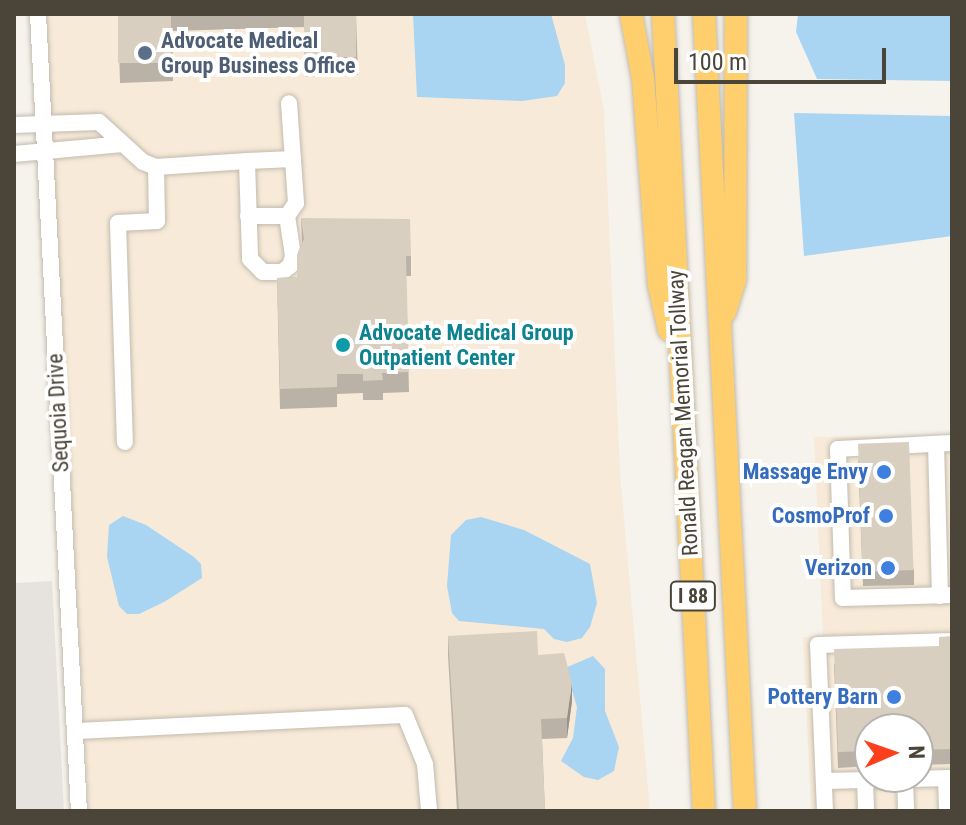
<!DOCTYPE html>
<style>
body{margin:0}
#map{position:relative;width:966px;height:825px;overflow:hidden;background:#f6f3ec;font-family:"Roboto Condensed",sans-serif}
div>[style]{position:absolute}
[style*='--x']{left:calc(var(--x)*1px);top:calc(var(--y)*1px);width:calc(var(--w)*1px);rotate:calc(var(--a)*1deg)}
.commercial>*{inset:0;background:#f7ead8}
.industrial>*{inset:0;background:#e6e2dd}
.water>*{inset:0;background:#a9d4f2}
.roads{filter:drop-shadow(0 0 2px #c2bbae) drop-shadow(0 0 2px #c2bbae)}
.minor>*{height:16px;margin:-8px;padding:0 8px;transform-origin:8px;border-radius:8px;background:#fff}
.highway>*{height:22px;margin:-11px;padding:0 11px;transform-origin:11px;border-radius:11px;background:#ffcf6e}
.wall>*{inset:0;background:#bab2a6}
.shaded-wall>*{inset:0;background:#979187}
.building>*{inset:0;background:#d8cfc1;transform-origin:0 0}
.dots>*{width:22px;height:22px;translate:-50% -50%;box-sizing:border-box;border:4px solid #fff;border-radius:50%}
span{translate:-50% -50%;white-space:nowrap;text-align:center;line-height:1.15;-webkit-text-stroke:8px #fff;paint-order:stroke}
.shield-label span{padding:2px 6px;background:#fff;border:2px solid;border-radius:6px;-webkit-text-stroke-width:0}
.shield-label{font-size:20px;color:#4b4439;font-weight:700}
.service-label{font-size:22px;color:#4e5e75;font-weight:700}
.left{translate:0 -50%;text-align:left}
.culture-label{font-size:22px;color:#0d838f;font-weight:700}
.street-label{font-size:22px;color:#4b4439}
.shop-label{font-size:22px;color:#366cbe;font-weight:700}
.right{translate:-100% -50%;text-align:right}
.frame{position:absolute;inset:0;border:16px solid #4b4439;pointer-events:none}
.north{position:absolute;left:854px;top:713px;width:80px;height:80px;box-sizing:border-box;background:#fff;border:2px solid #b7b4b0;border-radius:50%;rotate:88deg;font-size:22px;font-weight:700;line-height:32px;text-align:center;color:#4b4439}
.north::after{content:'';display:block;margin:auto;width:28px;height:36px;background:#fc3f1d;clip-path:polygon(50% 0,100% 100%,50% 72%,0 100%)}
.scale{position:absolute;left:674px;top:48px;width:212px;height:36px;box-sizing:border-box;border:4px solid #4b4439;border-top:0;padding-left:10px;font-size:24px;line-height:28px;white-space:nowrap;color:#4b4439;-webkit-text-stroke:6px #fff;paint-order:stroke}
</style>
<div id="map">
<div class="commercial">
<i style="clip-path:polygon(44px 14px,585px 14px,604px 111px,620px 473px,650px 811px,89px 811px)"></i>
<i style="clip-path:polygon(evenodd,952px 436px,952px 811px,811px 811px,803px 637px,823px 636px,814px 437px,952px 436px,870px 729px,918px 729px,918px 777px,870px 777px,870px 729px)"></i>
</div>
<div class="industrial">
<i style="clip-path:polygon(52px 581px,64px 811px,14px 811px,14px 583px)"></i>
</div>
<div class="water">
<i style="clip-path:polygon(413px 14px,551px 14px,565px 65px,565px 83px,557px 96px,522px 101px,417px 97px)"></i>
<i style="clip-path:polygon(798px 14px,952px 14px,952px 81px,817px 79px,796px 32px)"></i>
<i style="clip-path:polygon(794px 113px,952px 116px,952px 236px,804px 256px)"></i>
<i style="clip-path:polygon(123px 516px,146px 525px,194px 557px,201px 564px,202px 578px,164px 602px,139px 614px,127px 614px,119px 606px,107px 557px,109px 525px)"></i>
<i style="clip-path:polygon(481px 517px,524px 530px,590px 564px,597px 603px,590px 627px,582px 638px,567px 642px,554px 639px,544px 629px,459px 621px,452px 613px,447px 586px,451px 535px,466px 520px)"></i>
<i style="clip-path:polygon(593px 656px,605px 669px,605px 711px,619px 747px,614px 771px,598px 780px,584px 777px,561px 761px,573px 738px,577px 707px,565px 668px)"></i>
</div>
<div class="roads">
<div class="minor">
<i style="--x:38;--y:14;--w:798;--a:87.06"></i>
<i style="--x:14;--y:125;--w:85;--a:-2"></i>
<i style="--x:99;--y:122;--w:59;--a:42.3"></i>
<i style="--x:143;--y:162;--w:14;--a:21"></i>
<i style="--x:156;--y:167;--w:54;--a:88.9"></i>
<i style="--x:157;--y:221;--w:39;--a:177"></i>
<i style="--x:118;--y:223;--w:219;--a:88.2"></i>
<i style="--x:14;--y:154;--w:109;--a:-5.2"></i>
<i style="--x:247;--y:161;--w:46;--a:-2.5"></i>
<i style="--x:156;--y:167;--w:91;--a:-3.8"></i>
<i style="--x:247;--y:161;--w:98;--a:88.2"></i>
<i style="--x:250;--y:259;--w:18;--a:45"></i>
<i style="--x:263;--y:272;--w:19;--a:0"></i>
<i style="--x:282;--y:272;--w:10;--a:-37"></i>
<i style="--x:290;--y:266;--w:10;--a:-73"></i>
<i style="--x:293;--y:256;--w:40;--a:-98.5"></i>
<i style="--x:287;--y:216;--w:16;--a:-55"></i>
<i style="--x:296;--y:203;--w:100;--a:-94"></i>
<i style="--x:248;--y:216;--w:39;--a:0"></i>
<i style="--x:952;--y:443;--w:114;--a:177"></i>
<i style="--x:838;--y:449;--w:149;--a:88.1"></i>
<i style="--x:843;--y:598;--w:109;--a:-1.6"></i>
<i style="--x:936;--y:444;--w:152;--a:88.5"></i>
<i style="--x:75;--y:731;--w:330;--a:-2.8"></i>
<i style="--x:405;--y:715;--w:53;--a:67.8"></i>
<i style="--x:425;--y:764;--w:47;--a:85.1"></i>
<i style="--x:946;--y:778;--w:33;--a:88"></i>
<i style="--x:905;--y:779;--w:32;--a:88"></i>
<i style="--x:865;--y:780;--w:31;--a:88"></i>
<i style="--x:824;--y:781;--w:128;--a:-1.3"></i>
<i style="--x:825;--y:811;--w:166;--a:-92.4"></i>
<i style="--x:818;--y:645;--w:134;--a:-1.7"></i>
</div>
<div class="highway">
<i style="--x:631;--y:14;--w:65;--a:79.4"></i>
<i style="--x:643;--y:78;--w:208;--a:85.6"></i>
<i style="--x:659;--y:285;--w:46;--a:77.5"></i>
<i style="--x:663;--y:14;--w:798;--a:87.06"></i>
<i style="--x:704;--y:14;--w:798;--a:87.06"></i>
<i style="--x:725;--y:312;--w:34;--a:-73"></i>
<i style="--x:735;--y:280;--w:266;--a:-89.8"></i>
</div>
</div>
<div class="wall">
<i style="clip-path:polygon(118px 14px,356px 14px,358px 75px,306px 77px,304px 27px,172px 31px,173px 81px,120px 83px)"></i>
<i style="clip-path:polygon(301px 218px,411px 256px,411px 276px,406px 276px,409px 392px,383px 393px,383px 400px,363px 400px,363px 393px,337px 394px,337px 407px,280px 409px,277px 278px,297px 277px,297px 255px,302px 243px)"></i>
<i style="clip-path:polygon(858px 459px,914px 570px,914px 585px,863px 586px)"></i>
<i style="clip-path:polygon(448px 636px,538px 655px,572px 701px,567px 738px,542px 739px,545px 811px,457px 811px,448px 655px)"></i>
<i style="clip-path:polygon(952px 636px,952px 764px,918px 765px,918px 729px,870px 729px,870px 766px,838px 768px,834px 664px,939px 647px)"></i>
</div>
<div class="shaded-wall">
<i style="clip-path:polygon(572px 682px,572px 701px,567px 738px,567px 718px)"></i>
</div>
<div class="building">
<i style="left:118px;top:14px;width:53px;height:49px"></i>
<i style="left:304px;top:14px;width:52px;height:43px"></i>
<i style="clip-path:polygon(301px 218px,410px 219px,411px 256px,406px 256px,409px 372px,382px 373px,383px 380px,363px 381px,363px 374px,337px 374px,337px 387px,280px 389px,277px 278px,297px 277px,297px 255px,304px 239px)"></i>
<i style="left:909px;top:442px;width:128px;height:51px;rotate:88deg"></i>
<i style="clip-path:polygon(537px 631px,538px 655px,564px 653px,572px 682px,567px 718px,541px 719px,545px 811px,459px 811px,448px 636px)"></i>
<i style="clip-path:polygon(952px 636px,952px 749px,918px 750px,918px 729px,870px 729px,870px 751px,838px 752px,834px 649px,939px 646px,939px 637px)"></i>
</div>
<div class="dots">
<i style="left:145px;top:53px;background:#5c6f8a"></i>
<i style="left:343px;top:345px;background:#0f9aa8"></i>
<i style="left:884px;top:472px;background:#3f7fe0"></i>
<i style="left:886px;top:516px;background:#3f7fe0"></i>
<i style="left:888px;top:568px;background:#3f7fe0"></i>
<i style="left:894px;top:697px;background:#3f7fe0"></i>
</div>
<div class="shield-label">
<span style="left:693px;top:596px">I 88</span>
</div>
<div class="service-label">
<span class="left" style="left:161px;top:53px">Advocate Medical<br>Group Business Office</span>
</div>
<div class="culture-label">
<span class="left" style="left:359px;top:345px">Advocate Medical Group<br>Outpatient Center</span>
</div>
<div class="street-label">
<span style="left:58px;top:413px;rotate:-93deg">Sequoia Drive</span>
<span style="left:683px;top:413px;rotate:-93deg">Ronald Reagan Memorial Tollway</span>
</div>
<div class="shop-label">
<span class="right" style="left:868px;top:472px">Massage Envy</span>
<span class="right" style="left:870px;top:516px">CosmoProf</span>
<span class="right" style="left:872px;top:568px">Verizon</span>
<span class="right" style="left:878px;top:697px">Pottery Barn</span>
</div>
<div class="frame"></div>
<div class="north">N</div>
<div class="scale">100 m</div>
</div>
